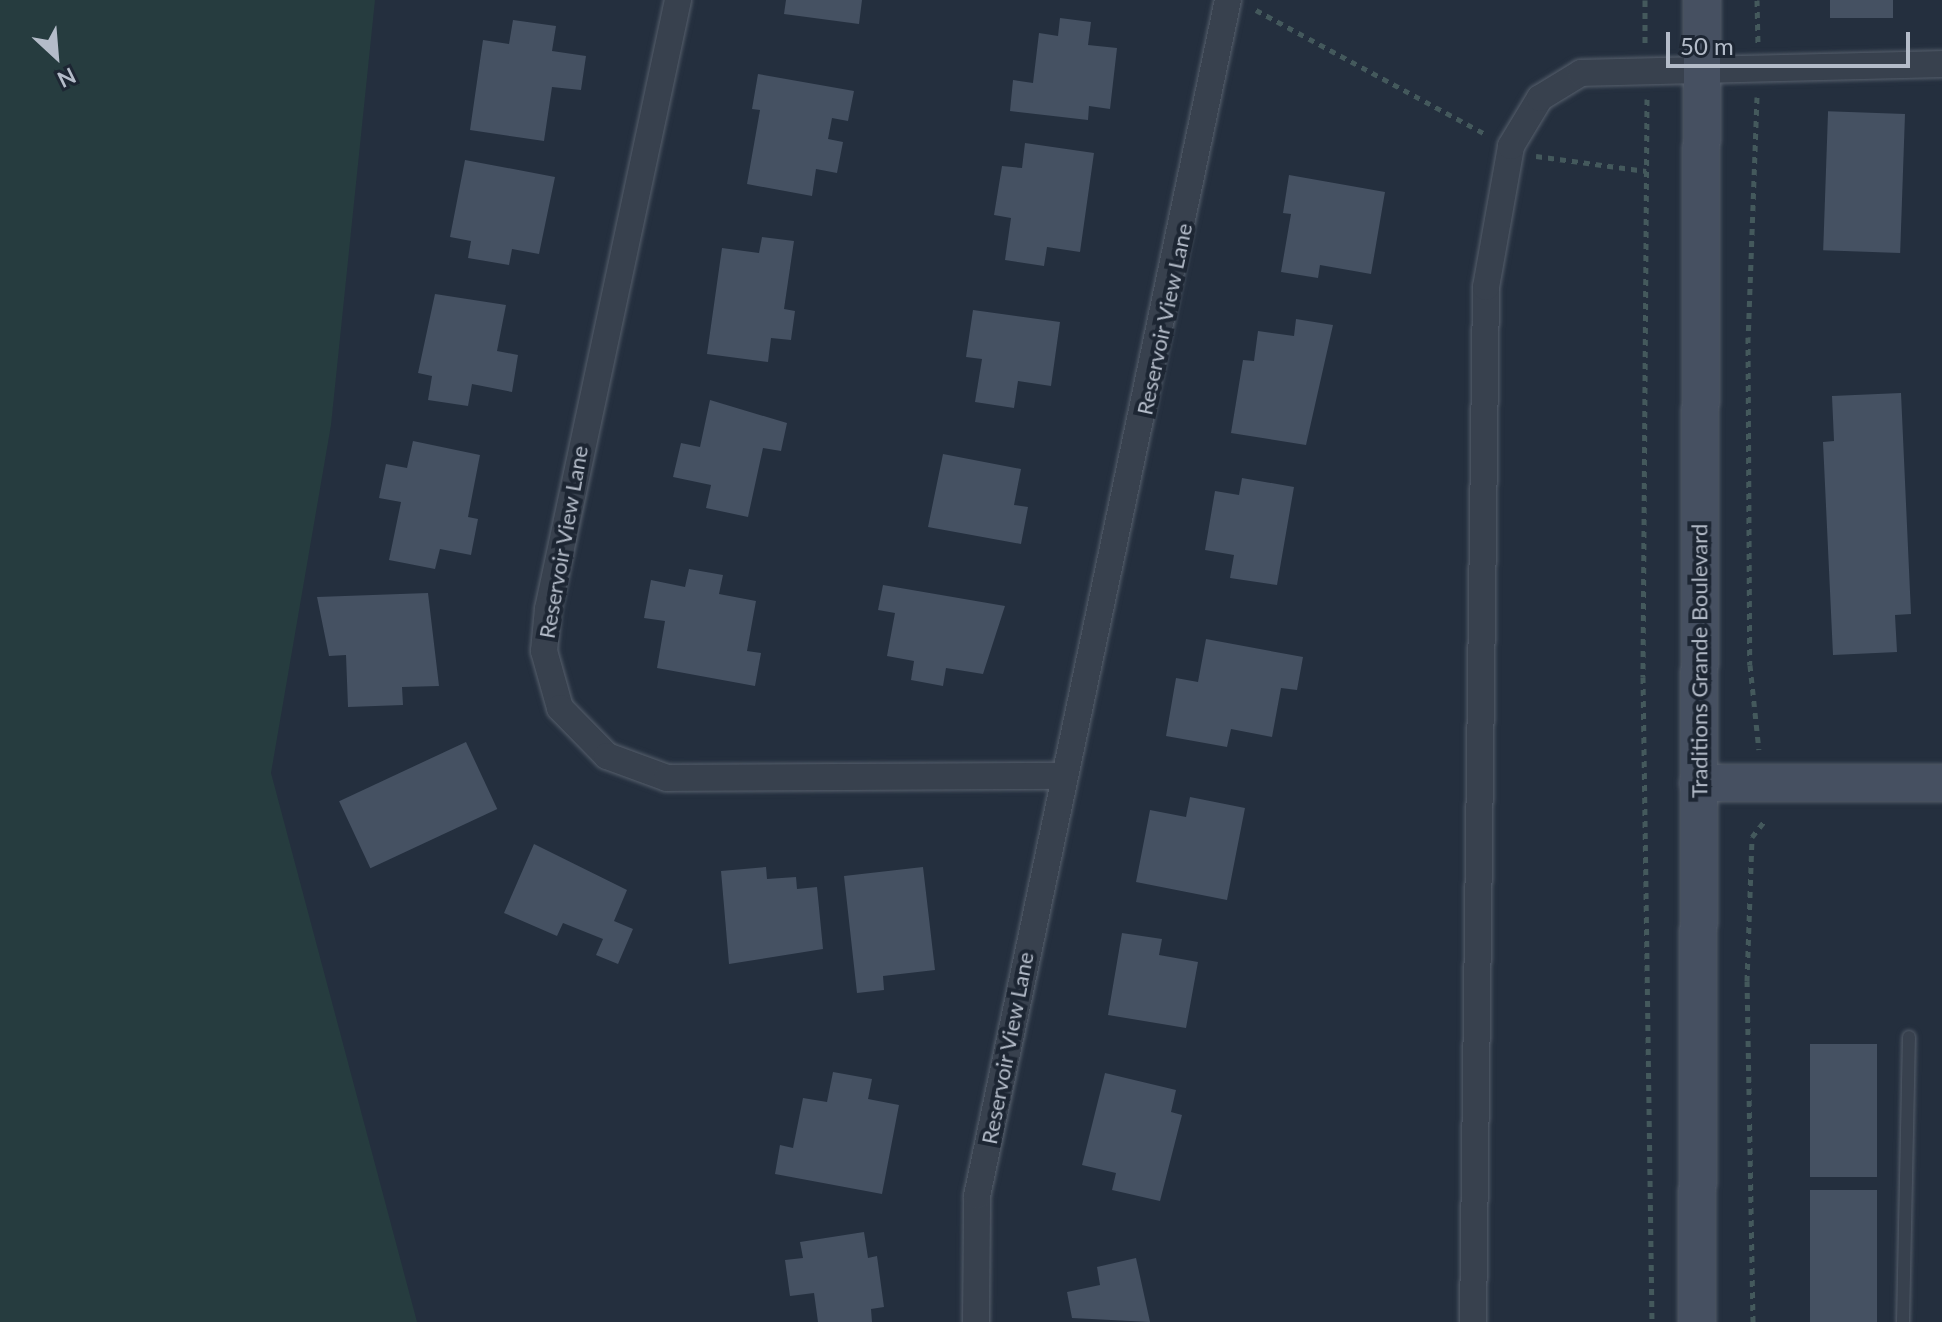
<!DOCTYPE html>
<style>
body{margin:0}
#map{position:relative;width:1942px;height:1322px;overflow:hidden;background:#242f3e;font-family:Lato,sans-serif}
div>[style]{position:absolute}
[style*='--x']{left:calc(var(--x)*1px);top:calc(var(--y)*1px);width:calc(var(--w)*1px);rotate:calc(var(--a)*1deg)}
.green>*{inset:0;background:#263c3f}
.building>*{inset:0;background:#455162;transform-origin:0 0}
.path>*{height:5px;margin-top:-2.5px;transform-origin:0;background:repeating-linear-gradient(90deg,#44595c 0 6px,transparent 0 12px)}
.roads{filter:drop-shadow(0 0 2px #565f6c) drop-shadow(0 0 2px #565f6c)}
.lane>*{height:12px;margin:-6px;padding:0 6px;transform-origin:6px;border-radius:6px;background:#38414e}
.street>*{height:26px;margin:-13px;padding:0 13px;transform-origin:13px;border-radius:13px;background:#38414e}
.secondary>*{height:36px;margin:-18px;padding:0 18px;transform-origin:18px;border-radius:18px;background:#465061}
span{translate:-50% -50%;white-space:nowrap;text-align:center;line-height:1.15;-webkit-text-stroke:8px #1d2633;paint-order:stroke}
.street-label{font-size:22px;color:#b4bcc9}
.north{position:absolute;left:16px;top:16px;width:80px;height:80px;-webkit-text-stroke:6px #1d2633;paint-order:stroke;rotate:154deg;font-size:22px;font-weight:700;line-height:32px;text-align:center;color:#b4bcc9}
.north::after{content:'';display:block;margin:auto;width:28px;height:36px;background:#b4bcc9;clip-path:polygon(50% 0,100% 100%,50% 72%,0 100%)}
.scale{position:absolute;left:1666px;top:32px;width:244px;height:36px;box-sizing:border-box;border:4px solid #b4bcc9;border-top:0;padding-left:10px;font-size:24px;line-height:28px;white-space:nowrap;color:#b4bcc9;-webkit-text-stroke:6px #1d2633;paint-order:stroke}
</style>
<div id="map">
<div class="green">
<i style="clip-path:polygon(0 0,375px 0,331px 425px,271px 773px,417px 1322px,0 1322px)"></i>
</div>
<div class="building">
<i style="clip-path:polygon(786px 0,862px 0,859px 24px,784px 14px)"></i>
<i style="left:1830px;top:0;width:63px;height:18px"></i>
<i style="clip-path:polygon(1060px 18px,1091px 22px,1088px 45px,1117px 48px,1110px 109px,1089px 106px,1088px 120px,1010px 111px,1013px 80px,1033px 83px,1039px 33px,1058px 36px)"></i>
<i style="clip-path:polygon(513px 20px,556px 26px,552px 51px,586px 56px,581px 90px,552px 87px,544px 141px,470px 130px,483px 40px,509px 44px)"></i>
<i style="clip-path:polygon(758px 74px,854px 91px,848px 121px,832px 118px,828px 139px,843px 142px,837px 173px,816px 169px,812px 196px,747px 184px,760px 110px,752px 109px)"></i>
<i style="left:1905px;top:114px;width:139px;height:77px;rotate:92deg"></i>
<i style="clip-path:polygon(1025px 143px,1094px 153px,1080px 252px,1047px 247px,1044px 266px,1005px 260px,1011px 218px,994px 215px,1002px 166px,1022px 168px)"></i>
<i style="clip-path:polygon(465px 160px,555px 177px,539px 254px,512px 249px,509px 265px,468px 258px,471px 241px,450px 237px)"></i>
<i style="clip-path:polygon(1289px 175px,1385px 192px,1371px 274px,1320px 265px,1318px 278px,1281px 272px,1291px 214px,1283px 213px)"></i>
<i style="clip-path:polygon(762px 237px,794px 241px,784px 309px,795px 311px,791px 340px,771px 338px,768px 362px,707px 354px,722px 248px,759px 253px)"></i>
<i style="clip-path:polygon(435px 294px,506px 305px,497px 351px,518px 355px,512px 392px,472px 384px,468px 406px,428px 400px,432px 376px,418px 373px)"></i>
<i style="clip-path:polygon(973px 310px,1060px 322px,1051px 386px,1018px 381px,1014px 408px,975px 402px,982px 359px,966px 357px)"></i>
<i style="clip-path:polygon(1296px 319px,1333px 325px,1306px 445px,1231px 433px,1243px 360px,1254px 361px,1258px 331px,1294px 336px)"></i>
<i style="clip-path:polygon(1901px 393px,1911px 614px,1895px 615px,1897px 652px,1833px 655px,1823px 442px,1834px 441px,1832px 396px)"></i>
<i style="clip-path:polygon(710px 400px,787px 423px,781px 451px,763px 448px,748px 517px,706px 508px,711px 485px,673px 477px,681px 443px,700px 447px)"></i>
<i style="clip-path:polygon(413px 441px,480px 455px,468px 517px,478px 519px,471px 555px,440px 549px,435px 569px,389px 560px,401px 502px,379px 498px,386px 464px,407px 468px)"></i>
<i style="clip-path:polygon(943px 454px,1021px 469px,1014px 505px,1028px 507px,1021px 544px,928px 527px)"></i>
<i style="clip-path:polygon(1242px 478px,1294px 487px,1277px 585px,1230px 578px,1234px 555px,1205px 550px,1215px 491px,1239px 495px)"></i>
<i style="clip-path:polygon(689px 569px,723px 575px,719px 594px,756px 601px,747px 651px,761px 653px,755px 686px,657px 668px,665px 621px,644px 618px,651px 580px,685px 587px)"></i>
<i style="clip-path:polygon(883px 585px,1005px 606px,983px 674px,946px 668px,943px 686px,911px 680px,914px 661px,887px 656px,895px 613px,878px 610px)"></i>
<i style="clip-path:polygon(428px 593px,439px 686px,402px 687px,403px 705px,348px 707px,346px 655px,329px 656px,317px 597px)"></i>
<i style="clip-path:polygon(1206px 639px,1303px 657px,1297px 690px,1281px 688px,1272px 737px,1231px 729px,1227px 747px,1166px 736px,1176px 678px,1198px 682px)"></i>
<i style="left:466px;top:742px;width:74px;height:140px;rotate:65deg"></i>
<i style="clip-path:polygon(1190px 797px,1245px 808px,1227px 900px,1136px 882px,1150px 810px,1186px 817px)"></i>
<i style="clip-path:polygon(534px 844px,627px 890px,614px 921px,633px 929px,618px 964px,596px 955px,603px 939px,563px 923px,557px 936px,504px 913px)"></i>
<i style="clip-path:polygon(766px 867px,767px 879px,796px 877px,797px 889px,817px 887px,823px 949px,729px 964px,721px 871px)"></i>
<i style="clip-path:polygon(923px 867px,935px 970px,883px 976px,884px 990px,857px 993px,844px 876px)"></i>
<i style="clip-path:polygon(1122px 933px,1162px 939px,1159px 955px,1198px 962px,1186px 1028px,1108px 1015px)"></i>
<i style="left:1810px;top:1044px;width:67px;height:133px"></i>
<i style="clip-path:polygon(833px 1072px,872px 1079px,868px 1099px,899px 1105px,882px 1194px,775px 1174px,780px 1145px,793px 1148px,803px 1098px,827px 1102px)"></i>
<i style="clip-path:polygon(1105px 1073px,1176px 1090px,1171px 1112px,1182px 1115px,1160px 1201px,1112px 1190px,1116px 1173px,1082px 1165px)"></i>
<i style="left:1810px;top:1190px;width:67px;height:132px"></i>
<i style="clip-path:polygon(864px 1232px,868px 1258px,877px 1256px,884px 1307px,871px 1309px,872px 1322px,818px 1322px,814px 1293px,790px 1296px,785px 1260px,803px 1258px,800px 1242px)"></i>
<i style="clip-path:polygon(1136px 1258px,1150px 1322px,1072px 1318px,1067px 1292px,1100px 1285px,1097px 1267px)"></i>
</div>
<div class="path">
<i style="--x:1645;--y:0;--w:45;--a:90"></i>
<i style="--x:1757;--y:0;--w:43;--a:88.7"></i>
<i style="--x:1256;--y:10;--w:263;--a:28.4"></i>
<i style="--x:1757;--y:97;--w:240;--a:92.1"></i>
<i style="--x:1748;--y:337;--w:328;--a:89.7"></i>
<i style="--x:1750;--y:665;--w:85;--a:84"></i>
<i style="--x:1647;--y:99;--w:578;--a:90.4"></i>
<i style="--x:1643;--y:677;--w:645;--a:89.2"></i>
<i style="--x:1536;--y:156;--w:111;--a:7.8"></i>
<i style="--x:1753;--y:1322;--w:341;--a:-91"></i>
<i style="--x:1747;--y:981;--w:144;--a:-88"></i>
<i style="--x:1752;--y:837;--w:23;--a:-52"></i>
</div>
<div class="roads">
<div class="lane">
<i style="--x:1903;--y:1322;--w:285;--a:-88.8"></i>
</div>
<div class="street">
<i style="--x:678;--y:0;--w:623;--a:102.05"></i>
<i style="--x:548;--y:609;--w:42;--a:95.4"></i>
<i style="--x:544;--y:651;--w:59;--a:74.3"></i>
<i style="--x:560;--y:708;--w:67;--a:45.6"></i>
<i style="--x:607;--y:756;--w:64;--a:20.1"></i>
<i style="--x:667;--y:778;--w:395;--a:-0.3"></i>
<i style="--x:976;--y:1322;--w:126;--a:-89.5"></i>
<i style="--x:977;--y:1196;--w:1222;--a:-78.15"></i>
<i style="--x:1473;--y:1322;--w:1035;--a:-89.28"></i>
<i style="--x:1486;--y:287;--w:143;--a:-79.9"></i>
<i style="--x:1511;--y:146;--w:56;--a:-58.9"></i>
<i style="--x:1540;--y:98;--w:48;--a:-31.4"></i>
<i style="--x:1581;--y:73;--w:361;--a:-1.4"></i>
</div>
<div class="secondary">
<i style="--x:1698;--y:783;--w:244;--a:0"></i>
<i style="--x:1697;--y:1322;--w:1322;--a:-89.78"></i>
</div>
</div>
<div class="street-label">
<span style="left:1164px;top:319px;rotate:-78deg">Reservoir View Lane</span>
<span style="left:563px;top:542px;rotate:-80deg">Reservoir View Lane</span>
<span style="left:1699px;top:661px;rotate:-90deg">Traditions Grande Boulevard</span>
<span style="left:1007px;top:1048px;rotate:-79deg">Reservoir View Lane</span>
</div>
<div class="north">N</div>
<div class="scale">50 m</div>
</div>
